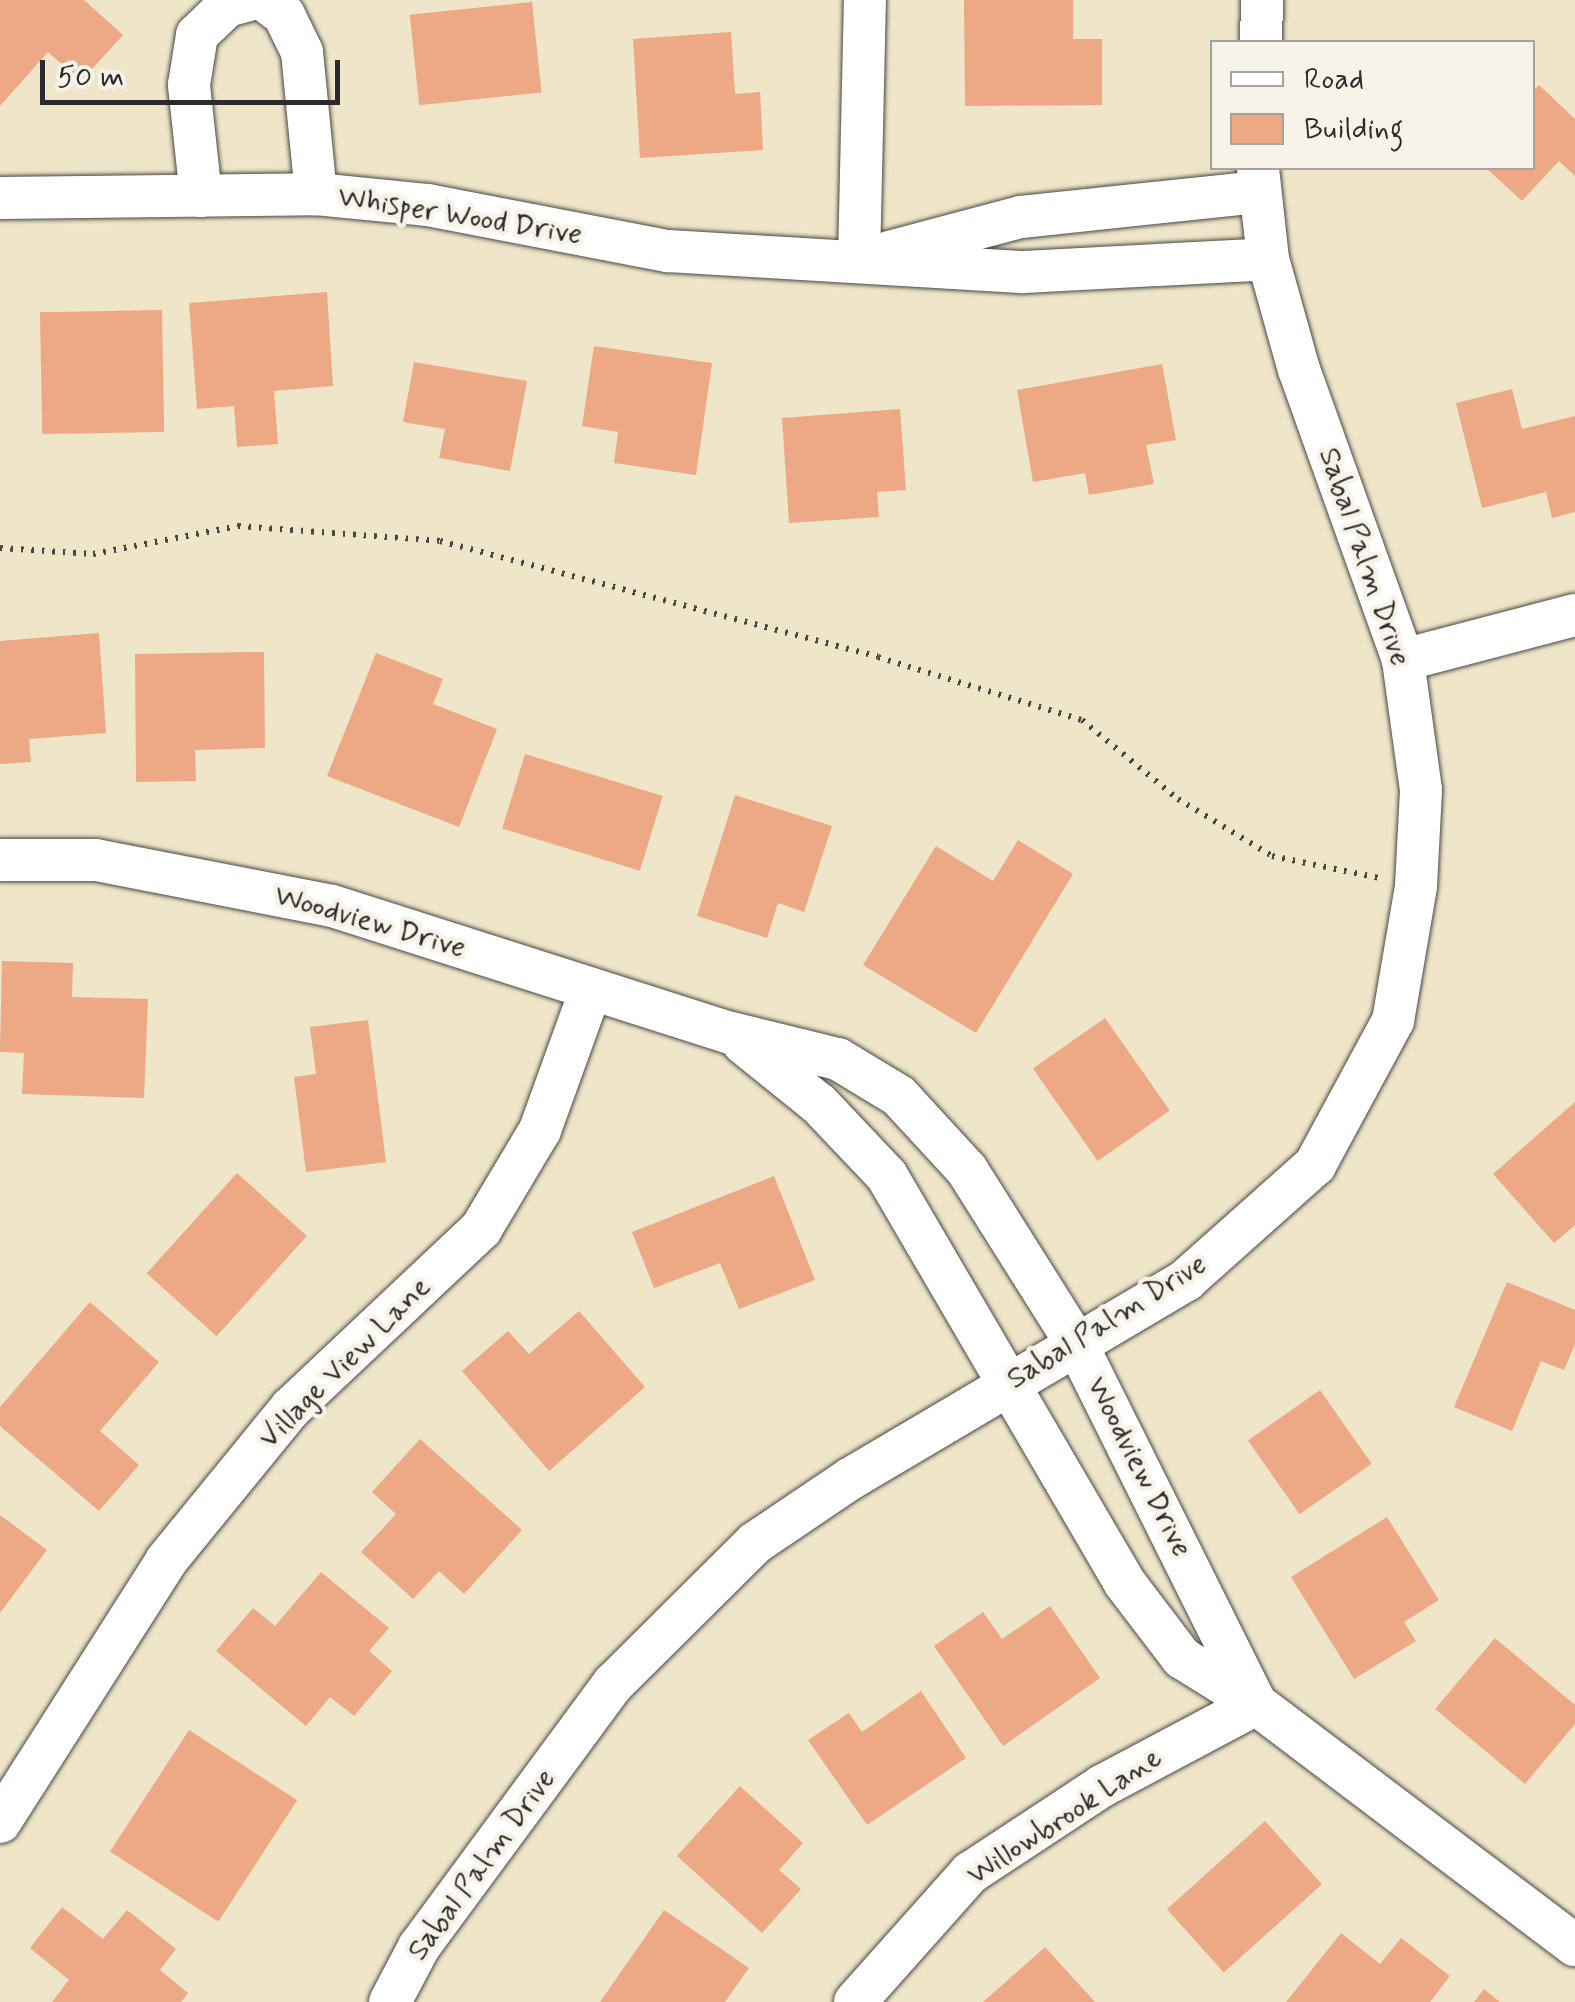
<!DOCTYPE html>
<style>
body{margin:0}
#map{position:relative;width:1575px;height:2002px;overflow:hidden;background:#efe5c9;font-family:Mynerve,sans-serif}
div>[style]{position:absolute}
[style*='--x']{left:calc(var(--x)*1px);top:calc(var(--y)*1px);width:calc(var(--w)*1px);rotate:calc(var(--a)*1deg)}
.building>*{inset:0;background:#eda985;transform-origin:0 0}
.path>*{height:6px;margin-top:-3px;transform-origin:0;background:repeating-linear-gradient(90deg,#484743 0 2.5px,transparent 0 10.5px)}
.roads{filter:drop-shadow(0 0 2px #484743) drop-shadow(0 0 2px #484743)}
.minor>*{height:42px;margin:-21px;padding:0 21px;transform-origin:21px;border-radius:21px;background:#fff}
span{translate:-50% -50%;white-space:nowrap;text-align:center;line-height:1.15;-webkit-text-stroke:9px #f7f3e8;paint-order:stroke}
.street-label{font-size:30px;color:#2b2b2b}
.legend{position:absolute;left:1210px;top:40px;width:325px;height:130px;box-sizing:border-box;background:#f7f3e8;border:2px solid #a5a39c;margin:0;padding:12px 18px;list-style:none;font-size:30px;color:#2b2b2b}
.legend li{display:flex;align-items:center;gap:20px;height:50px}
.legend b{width:50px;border:2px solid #a5a39c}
.scale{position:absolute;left:40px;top:60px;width:300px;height:45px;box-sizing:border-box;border:5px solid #2b2b2b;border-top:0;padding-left:12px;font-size:30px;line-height:35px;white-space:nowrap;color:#2b2b2b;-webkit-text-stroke:8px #f7f3e8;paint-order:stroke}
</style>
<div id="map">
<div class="building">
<i style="clip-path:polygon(0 0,84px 0,123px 35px,81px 81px,48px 52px,0 106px)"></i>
<i style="clip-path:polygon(964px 0,1073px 0,1073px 39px,1102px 39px,1102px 105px,965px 106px)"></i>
<i style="left:532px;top:2px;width:91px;height:123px;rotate:84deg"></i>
<i style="clip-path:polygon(731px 32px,735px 94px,760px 92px,763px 150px,640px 158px,633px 39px)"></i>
<i style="clip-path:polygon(1539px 85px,1575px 119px,1575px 176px,1559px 161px,1522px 201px,1486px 168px,1532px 168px,1532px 92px)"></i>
<i style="clip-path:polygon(327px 292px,333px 386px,274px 391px,278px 444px,237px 447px,234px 406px,197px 409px,189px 303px)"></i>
<i style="left:162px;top:310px;width:122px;height:122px;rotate:89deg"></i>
<i style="clip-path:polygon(594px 346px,712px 363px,696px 475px,614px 463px,618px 432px,582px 426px)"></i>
<i style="clip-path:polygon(414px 362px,527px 381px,510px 471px,439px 458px,445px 429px,403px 422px)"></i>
<i style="clip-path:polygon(1162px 364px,1176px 440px,1146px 445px,1154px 484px,1089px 495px,1085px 473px,1033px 482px,1017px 390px)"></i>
<i style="clip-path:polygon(1512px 389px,1522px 429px,1575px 416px,1575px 512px,1552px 518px,1546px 492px,1482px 508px,1456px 403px)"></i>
<i style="clip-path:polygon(900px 409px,906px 490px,877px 492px,879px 517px,789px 523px,782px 418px)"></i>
<i style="clip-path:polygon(99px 633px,106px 733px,29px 739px,31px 762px,0 764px,0 641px)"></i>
<i style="clip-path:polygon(264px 652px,265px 748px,195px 750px,196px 781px,136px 782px,135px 654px)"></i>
<i style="clip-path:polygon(376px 653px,443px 679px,433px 704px,497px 729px,459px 827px,327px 776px)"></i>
<i style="left:525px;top:754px;width:144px;height:78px;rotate:17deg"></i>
<i style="clip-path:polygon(735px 795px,832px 826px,804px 912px,778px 903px,767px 938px,697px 916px)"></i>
<i style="clip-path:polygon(1018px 840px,1073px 874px,976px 1033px,863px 965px,936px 846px,993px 881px)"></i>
<i style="clip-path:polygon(2px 961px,73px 963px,72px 997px,148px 999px,144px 1098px,22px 1094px,24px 1053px,0 1052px)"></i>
<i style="left:1105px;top:1018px;width:113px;height:88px;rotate:55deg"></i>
<i style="clip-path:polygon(368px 1020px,386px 1162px,306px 1172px,294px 1077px,316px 1074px,310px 1027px)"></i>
<i style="clip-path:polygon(1575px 1102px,1575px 1225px,1554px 1243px,1493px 1174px)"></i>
<i style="left:237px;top:1173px;width:94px;height:135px;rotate:42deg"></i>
<i style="clip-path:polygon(774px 1176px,815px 1280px,739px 1309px,720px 1263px,654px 1288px,632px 1232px)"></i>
<i style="clip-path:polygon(1507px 1282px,1575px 1310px,1575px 1344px,1564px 1370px,1541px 1361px,1512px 1431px,1454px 1407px)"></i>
<i style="clip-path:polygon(90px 1302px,159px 1362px,100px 1431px,139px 1465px,99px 1511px,0 1426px,0 1407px)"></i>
<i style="clip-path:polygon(579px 1311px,645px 1387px,549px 1471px,462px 1371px,508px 1331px,529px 1354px)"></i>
<i style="left:1320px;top:1390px;width:90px;height:88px;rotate:55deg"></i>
<i style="clip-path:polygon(420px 1439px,522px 1530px,464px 1594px,439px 1571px,413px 1599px,361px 1552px,396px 1514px,372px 1492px)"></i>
<i style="clip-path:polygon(0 1515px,47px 1550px,0 1613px)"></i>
<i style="clip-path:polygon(1387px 1517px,1439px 1600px,1404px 1622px,1416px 1641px,1354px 1679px,1291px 1577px)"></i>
<i style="clip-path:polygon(321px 1572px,389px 1628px,369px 1651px,392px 1671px,354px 1716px,330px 1697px,306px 1726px,216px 1651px,253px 1608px,275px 1626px)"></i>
<i style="clip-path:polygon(1050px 1606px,1100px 1678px,1003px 1746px,934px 1646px,983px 1612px,1002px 1639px)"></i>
<i style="clip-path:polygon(1495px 1638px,1575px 1705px,1575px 1724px,1525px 1784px,1435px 1709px)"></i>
<i style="clip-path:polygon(921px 1691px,966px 1758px,867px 1825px,808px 1740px,849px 1713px,862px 1732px)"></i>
<i style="left:189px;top:1730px;width:129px;height:145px;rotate:33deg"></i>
<i style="clip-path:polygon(740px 1786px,803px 1843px,779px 1870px,801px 1889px,762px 1933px,677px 1856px)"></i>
<i style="left:1265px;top:1821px;width:85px;height:132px;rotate:48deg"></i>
<i style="clip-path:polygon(62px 1907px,103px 1939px,127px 1910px,176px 1949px,160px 1970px,188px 1993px,181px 2002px,52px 2002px,69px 1980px,30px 1948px)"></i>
<i style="clip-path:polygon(664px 1910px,749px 1968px,725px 2002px,600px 2002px)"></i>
<i style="clip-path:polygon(1341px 1933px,1380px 1964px,1401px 1938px,1450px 1976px,1430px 2002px,1286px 2002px)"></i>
<i style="clip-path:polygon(1045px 1947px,1095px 2002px,983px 2002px)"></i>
<i style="clip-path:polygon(1484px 1989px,1500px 2002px,1474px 2002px)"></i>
</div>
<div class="path">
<i style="--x:0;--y:548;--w:93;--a:3.7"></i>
<i style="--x:93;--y:554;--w:148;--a:-10.9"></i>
<i style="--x:238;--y:526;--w:203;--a:4.2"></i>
<i style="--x:440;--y:541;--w:453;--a:14.8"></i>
<i style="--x:878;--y:657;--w:214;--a:17.2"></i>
<i style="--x:1082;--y:720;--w:124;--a:39.5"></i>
<i style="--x:1178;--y:799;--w:110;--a:31.2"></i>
<i style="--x:1272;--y:856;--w:109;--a:11.6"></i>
</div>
<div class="roads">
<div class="minor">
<i style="--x:264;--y:0;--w:25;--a:37"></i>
<i style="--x:284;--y:15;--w:41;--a:64.1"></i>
<i style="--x:302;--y:52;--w:143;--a:84.4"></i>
<i style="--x:1261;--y:42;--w:42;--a:-88.6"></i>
<i style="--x:201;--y:196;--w:112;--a:-96.2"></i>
<i style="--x:189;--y:85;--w:51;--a:-80.9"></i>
<i style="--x:197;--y:35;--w:42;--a:-44"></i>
<i style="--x:227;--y:6;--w:24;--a:-15"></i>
<i style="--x:0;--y:198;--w:316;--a:-0.7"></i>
<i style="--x:316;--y:194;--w:113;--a:5.6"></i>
<i style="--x:428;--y:205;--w:244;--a:10.9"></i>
<i style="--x:668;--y:251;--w:357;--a:3.4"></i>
<i style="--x:1024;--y:272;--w:244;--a:-3"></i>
<i style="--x:889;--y:252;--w:137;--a:-14.9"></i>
<i style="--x:1021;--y:217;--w:238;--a:-6"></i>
<i style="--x:859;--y:261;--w:261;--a:-88.7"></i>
<i style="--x:1403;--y:660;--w:178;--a:-14.7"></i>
<i style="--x:0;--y:860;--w:96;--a:0"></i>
<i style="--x:96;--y:860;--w:240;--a:11"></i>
<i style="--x:332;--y:906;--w:419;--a:17.7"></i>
<i style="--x:731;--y:1033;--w:110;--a:13.7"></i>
<i style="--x:838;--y:1059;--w:71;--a:31.2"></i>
<i style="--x:899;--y:1096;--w:100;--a:47.4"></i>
<i style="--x:967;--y:1170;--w:207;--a:57.8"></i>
<i style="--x:1077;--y:1345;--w:401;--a:63.5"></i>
<i style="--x:743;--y:1043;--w:97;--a:38.8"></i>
<i style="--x:819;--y:1104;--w:99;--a:46.6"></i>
<i style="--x:887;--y:1176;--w:470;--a:59.7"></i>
<i style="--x:1124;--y:1582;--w:96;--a:52.7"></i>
<i style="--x:1182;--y:1658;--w:87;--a:31.9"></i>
<i style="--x:1256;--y:1704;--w:400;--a:37.1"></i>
<i style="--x:0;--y:1822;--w:309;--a:-57.5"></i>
<i style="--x:166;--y:1561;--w:198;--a:-50.8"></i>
<i style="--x:291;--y:1408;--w:261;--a:-43.3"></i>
<i style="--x:481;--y:1229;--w:115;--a:-59.2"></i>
<i style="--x:540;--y:1130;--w:150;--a:-70.1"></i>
<i style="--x:390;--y:2002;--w:62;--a:-62.2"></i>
<i style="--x:419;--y:1947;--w:327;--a:-53.6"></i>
<i style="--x:613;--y:1684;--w:200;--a:-44.8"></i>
<i style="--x:755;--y:1543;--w:115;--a:-34"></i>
<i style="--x:850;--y:1479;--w:391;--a:-30.6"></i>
<i style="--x:1186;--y:1280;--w:173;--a:-41.7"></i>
<i style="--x:1315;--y:1165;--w:164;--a:-61.6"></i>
<i style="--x:1393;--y:1021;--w:137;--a:-80.3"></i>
<i style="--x:1416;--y:886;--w:96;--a:-87"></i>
<i style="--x:1421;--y:790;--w:131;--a:-97.9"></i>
<i style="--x:1403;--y:660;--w:308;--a:-109.7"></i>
<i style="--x:1299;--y:370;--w:115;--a:-105.6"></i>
<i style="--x:1268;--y:259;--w:92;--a:-96.3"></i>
<i style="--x:855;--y:2002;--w:173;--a:-48.3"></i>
<i style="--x:970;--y:1873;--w:158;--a:-33.4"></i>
<i style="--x:1102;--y:1786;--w:174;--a:-28"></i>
</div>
</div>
<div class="street-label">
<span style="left:460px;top:216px;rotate:9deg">Whisper Wood Drive</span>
<span style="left:1364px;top:557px;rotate:71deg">Sabal Palm Drive</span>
<span style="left:370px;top:922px;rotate:16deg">Woodview Drive</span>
<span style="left:1107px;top:1322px;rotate:-32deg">Sabal Palm Drive</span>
<span style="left:345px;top:1363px;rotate:-45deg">Village View Lane</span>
<span style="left:1139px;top:1467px;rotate:63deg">Woodview Drive</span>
<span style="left:1065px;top:1817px;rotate:-33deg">Willowbrook Lane</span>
<span style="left:482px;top:1865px;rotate:-54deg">Sabal Palm Drive</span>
</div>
<ul class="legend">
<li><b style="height:12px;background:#fff"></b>Road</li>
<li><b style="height:28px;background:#eda985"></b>Building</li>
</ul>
<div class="scale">50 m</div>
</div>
